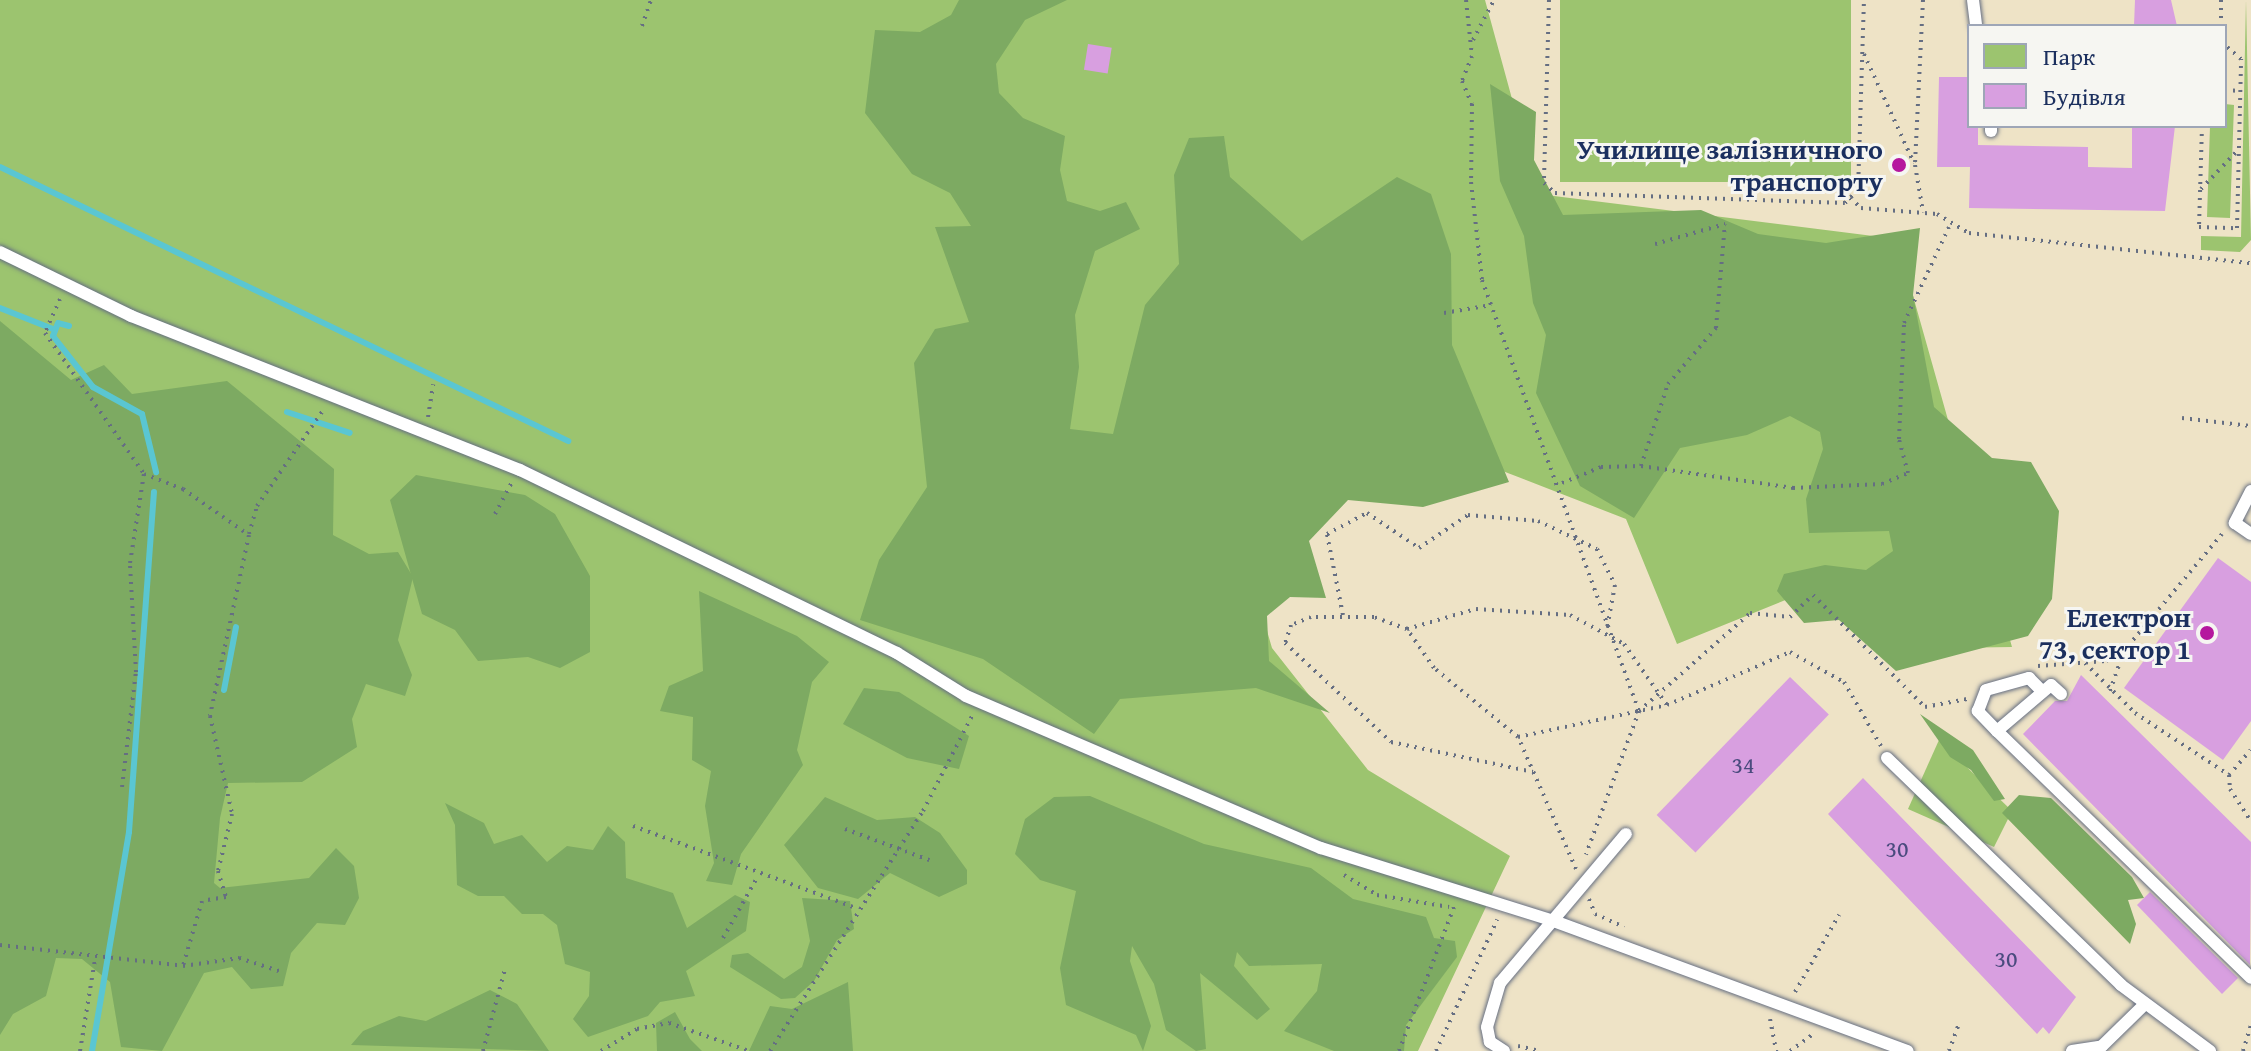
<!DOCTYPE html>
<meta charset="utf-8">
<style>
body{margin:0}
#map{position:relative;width:2251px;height:1051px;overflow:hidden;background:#eee3c6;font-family:"Gentium Book Plus",serif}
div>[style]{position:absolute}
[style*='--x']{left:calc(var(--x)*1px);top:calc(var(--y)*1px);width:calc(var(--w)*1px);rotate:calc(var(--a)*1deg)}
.green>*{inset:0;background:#9cc46f;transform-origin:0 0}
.forest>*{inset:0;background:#7daa62}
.stream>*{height:6px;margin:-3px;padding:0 3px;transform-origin:3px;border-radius:3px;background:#5ac6d2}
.building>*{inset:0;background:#d89fe0;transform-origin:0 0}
.path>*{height:4px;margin-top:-2px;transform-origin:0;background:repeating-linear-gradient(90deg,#656e82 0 2px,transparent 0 8px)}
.roads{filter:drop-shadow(0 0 2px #656e82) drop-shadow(0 0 2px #656e82)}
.lane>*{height:12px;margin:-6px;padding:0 6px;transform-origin:6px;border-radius:6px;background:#fff}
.dots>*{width:22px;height:22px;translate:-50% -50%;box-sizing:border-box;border:4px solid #f6f6f2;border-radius:50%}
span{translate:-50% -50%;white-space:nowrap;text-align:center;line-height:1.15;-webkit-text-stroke:6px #f6f6f2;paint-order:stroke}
.number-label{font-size:24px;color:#4a4b7e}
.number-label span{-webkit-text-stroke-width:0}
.poi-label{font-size:28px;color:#1b2f5e;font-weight:700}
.right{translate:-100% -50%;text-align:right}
.legend{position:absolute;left:1967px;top:24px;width:260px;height:104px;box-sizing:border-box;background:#f6f6f2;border:2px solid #9ea6b7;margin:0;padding:10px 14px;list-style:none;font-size:24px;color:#1b2f5e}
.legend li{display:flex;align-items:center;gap:16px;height:40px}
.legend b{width:40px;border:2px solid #9ea6b7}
</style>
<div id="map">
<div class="green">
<i style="clip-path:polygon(0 0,1485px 0,1538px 194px,1897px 239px,2012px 647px,1886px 649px,1820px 586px,1677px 644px,1626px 519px,1500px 470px,1333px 499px,1260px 607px,1272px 648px,1368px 770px,1510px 856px,1418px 1051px,0 1051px)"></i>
<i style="left:1560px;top:0;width:291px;height:182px"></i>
<i style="clip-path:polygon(2246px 0,2251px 240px,2240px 252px,2201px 250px,2201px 236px,2241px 237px)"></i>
<i style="clip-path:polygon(2225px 104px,2234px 105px,2230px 218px,2207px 217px,2210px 126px,2225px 126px)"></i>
<i style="clip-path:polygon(1939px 740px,2012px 811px,1994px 847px,1908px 809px)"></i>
</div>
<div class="forest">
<i style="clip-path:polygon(959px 0,1067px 0,1025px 20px,996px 64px,999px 93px,1023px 118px,1065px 136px,1060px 170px,1067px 201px,1100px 211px,1126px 202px,1140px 229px,1095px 251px,1075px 315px,1079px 367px,1070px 429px,1113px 434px,1145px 305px,1179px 264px,1174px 175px,1189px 138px,1224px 136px,1230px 177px,1302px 241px,1397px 177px,1431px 194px,1451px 254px,1452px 345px,1509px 482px,1423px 507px,1348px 500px,1309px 541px,1326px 598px,1290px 597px,1267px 616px,1269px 661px,1330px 713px,1256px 688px,1120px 699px,1094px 734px,983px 659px,860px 620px,879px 560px,927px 487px,914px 363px,935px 329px,969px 322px,935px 227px,971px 226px,950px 193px,912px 174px,865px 113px,875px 30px,920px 32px,951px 15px)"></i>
<i style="clip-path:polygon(1490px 84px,1536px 112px,1534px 160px,1563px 215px,1701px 210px,1758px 234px,1826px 243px,1920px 228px,1913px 295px,1934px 407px,1992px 458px,2031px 462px,2059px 511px,2052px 599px,2028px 636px,1896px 671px,1839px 620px,1804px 623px,1777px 591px,1784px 574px,1825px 565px,1866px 570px,1893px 551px,1889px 531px,1809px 533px,1806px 499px,1823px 449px,1820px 432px,1790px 416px,1747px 435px,1680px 448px,1634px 518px,1580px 486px,1536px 393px,1546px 335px,1533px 303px,1524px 236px,1500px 181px)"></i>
<i style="clip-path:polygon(0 321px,71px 380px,104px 365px,132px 394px,227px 381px,334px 469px,333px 535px,369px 554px,398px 552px,413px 577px,398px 640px,412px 675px,405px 696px,366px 684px,352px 719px,357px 747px,302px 782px,228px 783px,220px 818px,214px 883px,220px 888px,309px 878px,336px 848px,354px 866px,359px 898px,345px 925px,317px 923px,291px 953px,283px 986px,251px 989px,232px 967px,204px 973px,162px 1051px,121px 1047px,110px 982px,82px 959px,56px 958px,46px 996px,13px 1014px,0 1035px)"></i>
<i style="clip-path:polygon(416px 475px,525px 495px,555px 514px,590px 576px,590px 652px,560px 668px,528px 657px,478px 661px,455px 630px,422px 614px,390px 500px)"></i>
<i style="clip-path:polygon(699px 591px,797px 636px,829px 662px,812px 682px,797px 750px,803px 765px,741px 854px,732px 885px,706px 881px,714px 863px,705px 806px,711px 771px,692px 760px,693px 717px,660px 711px,669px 686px,703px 671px)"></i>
<i style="clip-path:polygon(864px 688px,899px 692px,969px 736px,959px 769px,907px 758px,843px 724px)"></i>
<i style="clip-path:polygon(1920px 714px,1973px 750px,2005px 799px,1994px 801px,1971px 770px,1950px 757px)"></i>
<i style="clip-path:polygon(2019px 795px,2051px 798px,2132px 877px,2144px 898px,2128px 900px,2136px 924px,2130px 944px,2002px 813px)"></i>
<i style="clip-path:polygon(1090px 796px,1204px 844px,1311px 868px,1353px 899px,1426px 917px,1434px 938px,1455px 941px,1457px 957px,1406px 1025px,1404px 1051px,1334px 1051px,1284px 1031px,1317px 991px,1322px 964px,1249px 966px,1237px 952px,1234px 966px,1270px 1009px,1257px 1020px,1200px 973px,1206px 1049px,1196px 1051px,1166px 1030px,1154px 984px,1132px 946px,1130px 961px,1151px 1026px,1143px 1051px,1136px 1035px,1066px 1005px,1060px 968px,1076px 891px,1040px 880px,1015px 854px,1025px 819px,1054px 797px)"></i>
<i style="clip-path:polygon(825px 797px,877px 820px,915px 817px,940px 833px,967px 870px,967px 884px,939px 897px,890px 873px,858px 899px,818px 888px,784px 845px)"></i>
<i style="clip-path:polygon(445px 803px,484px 823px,494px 844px,522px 835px,547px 862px,567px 846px,593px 850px,608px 826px,625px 842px,626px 878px,673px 893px,687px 928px,735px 895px,750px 902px,746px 931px,686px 971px,695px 996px,660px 1002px,648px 1016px,588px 1037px,573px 1019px,589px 996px,590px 972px,565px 964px,557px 925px,543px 914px,522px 914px,504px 896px,478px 896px,457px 885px,455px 825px)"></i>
<i style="clip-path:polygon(802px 898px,850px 901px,854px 929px,837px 940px,814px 981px,795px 998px,781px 999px,730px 967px,732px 955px,748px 953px,784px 979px,802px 967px,810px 941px)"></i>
<i style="clip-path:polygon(848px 982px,853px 1051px,749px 1051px,770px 1006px,792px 1009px)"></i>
<i style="clip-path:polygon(490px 990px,517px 1004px,549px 1051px,351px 1045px,363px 1031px,399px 1016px,426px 1021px)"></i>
<i style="clip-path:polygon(675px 1012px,690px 1039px,702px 1051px,657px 1051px,656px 1023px)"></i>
</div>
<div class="stream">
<i style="--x:0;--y:167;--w:631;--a:25.75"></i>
<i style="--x:0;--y:308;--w:57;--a:21.6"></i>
<i style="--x:69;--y:326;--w:11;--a:-165"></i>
<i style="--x:58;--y:323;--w:14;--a:111"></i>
<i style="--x:53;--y:336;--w:65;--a:51.9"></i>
<i style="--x:93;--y:387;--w:56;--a:28.9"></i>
<i style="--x:142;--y:414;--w:60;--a:76.4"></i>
<i style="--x:287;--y:412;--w:66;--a:18.4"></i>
<i style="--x:224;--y:690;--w:64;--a:-79.2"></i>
<i style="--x:92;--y:1051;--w:222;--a:-80.4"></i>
<i style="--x:129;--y:832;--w:341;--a:-85.8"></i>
</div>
<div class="building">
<i style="clip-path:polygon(2135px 0,2171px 0,2177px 26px,2134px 26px)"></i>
<i style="left:1088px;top:44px;width:24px;height:26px;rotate:9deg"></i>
<i style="clip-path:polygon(1939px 77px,1969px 77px,1969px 126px,1978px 126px,1978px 145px,2088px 147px,2088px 167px,2132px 168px,2132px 126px,2175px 126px,2165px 211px,1969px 208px,1970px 167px,1937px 167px)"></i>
<i style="clip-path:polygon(2218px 558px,2251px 582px,2251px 721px,2223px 760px,2124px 688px)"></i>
<i style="clip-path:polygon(2081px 675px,2251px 842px,2250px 965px,2023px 734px,2055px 701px,2067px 701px)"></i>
<i style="left:1790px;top:677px;width:54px;height:192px;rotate:44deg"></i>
<i style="clip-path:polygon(1863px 778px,2076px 997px,2049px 1034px,2043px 1027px,2037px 1034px,1828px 814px)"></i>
<i style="clip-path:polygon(2150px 892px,2238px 978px,2222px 994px,2137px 905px)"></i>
</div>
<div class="path">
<i style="--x:1466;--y:0;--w:56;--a:83.9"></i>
<i style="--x:1472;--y:56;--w:27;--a:112"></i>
<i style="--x:1462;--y:81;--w:25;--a:67"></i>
<i style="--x:1472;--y:104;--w:78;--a:90.7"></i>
<i style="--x:1471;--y:182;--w:99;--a:83.6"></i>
<i style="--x:1482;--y:280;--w:459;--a:70"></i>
<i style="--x:1639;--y:711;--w:153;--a:110.3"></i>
<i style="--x:1549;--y:0;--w:183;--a:91.6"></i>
<i style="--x:1544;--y:183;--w:15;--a:42"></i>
<i style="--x:1555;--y:193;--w:290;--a:2"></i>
<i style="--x:1845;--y:203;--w:18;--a:-45"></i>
<i style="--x:1858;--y:190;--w:190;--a:-88.2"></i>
<i style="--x:1923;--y:0;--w:165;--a:92.8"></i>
<i style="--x:1915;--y:165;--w:48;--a:80.3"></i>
<i style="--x:642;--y:26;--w:28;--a:-71"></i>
<i style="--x:2221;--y:26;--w:26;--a:-90"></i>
<i style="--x:1473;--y:40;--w:45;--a:-62.3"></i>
<i style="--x:1864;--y:54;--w:120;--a:65.4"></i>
<i style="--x:2225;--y:90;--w:16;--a:4"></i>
<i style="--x:2202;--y:126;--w:101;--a:91.7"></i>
<i style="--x:2199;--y:227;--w:38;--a:2"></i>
<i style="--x:2237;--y:228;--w:169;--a:-88.6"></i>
<i style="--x:2241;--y:59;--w:21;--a:-139"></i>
<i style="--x:2201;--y:189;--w:55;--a:-46.5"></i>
<i style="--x:1850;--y:198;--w:15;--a:42"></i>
<i style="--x:1861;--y:208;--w:76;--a:4.5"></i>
<i style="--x:1937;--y:214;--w:37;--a:31"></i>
<i style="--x:1969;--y:233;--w:284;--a:6.1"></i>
<i style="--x:1655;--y:244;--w:73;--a:-15.9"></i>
<i style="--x:60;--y:299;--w:37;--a:114"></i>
<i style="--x:45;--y:333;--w:172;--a:54.9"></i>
<i style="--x:144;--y:474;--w:42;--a:21"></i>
<i style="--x:183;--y:489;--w:80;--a:34.9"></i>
<i style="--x:249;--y:535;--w:185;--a:102.2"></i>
<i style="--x:210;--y:716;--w:100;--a:77.3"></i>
<i style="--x:232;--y:814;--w:59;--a:103.8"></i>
<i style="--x:218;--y:871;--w:27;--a:73"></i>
<i style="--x:226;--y:897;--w:24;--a:171"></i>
<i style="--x:202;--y:901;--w:68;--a:106.3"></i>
<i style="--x:1444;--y:313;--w:48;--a:-9.7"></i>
<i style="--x:428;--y:417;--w:33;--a:-81"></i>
<i style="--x:2182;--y:418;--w:69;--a:6.6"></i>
<i style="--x:1641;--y:466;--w:86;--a:-71.8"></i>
<i style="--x:1668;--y:384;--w:74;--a:-49.4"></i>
<i style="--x:1716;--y:328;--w:104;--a:-85.1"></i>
<i style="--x:1562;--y:483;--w:42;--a:-22.3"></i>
<i style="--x:1601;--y:467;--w:40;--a:-1.4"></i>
<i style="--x:1641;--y:466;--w:154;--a:8.2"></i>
<i style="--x:1793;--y:488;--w:89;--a:-2.6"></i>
<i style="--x:1882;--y:484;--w:28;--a:-23"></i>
<i style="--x:1908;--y:473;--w:35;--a:-105"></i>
<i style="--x:1899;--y:439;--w:116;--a:-87.5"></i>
<i style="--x:1904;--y:323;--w:106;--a:-64.9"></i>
<i style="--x:495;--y:514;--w:36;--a:-62"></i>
<i style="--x:249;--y:534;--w:29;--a:-74"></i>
<i style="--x:257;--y:506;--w:118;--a:-55.4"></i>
<i style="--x:1343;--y:615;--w:83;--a:-101.2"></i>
<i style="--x:1327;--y:534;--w:45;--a:-27.7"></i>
<i style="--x:1367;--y:513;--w:63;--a:33.9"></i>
<i style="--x:1419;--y:548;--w:59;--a:-34"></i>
<i style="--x:1468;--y:515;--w:70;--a:4.9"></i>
<i style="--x:1538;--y:521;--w:65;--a:25.4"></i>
<i style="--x:1597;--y:549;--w:40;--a:63.4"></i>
<i style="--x:1615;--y:585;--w:44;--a:100.5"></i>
<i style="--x:1407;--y:629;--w:35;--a:-160"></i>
<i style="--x:1374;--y:617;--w:63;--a:180"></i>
<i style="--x:1311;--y:617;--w:22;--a:158"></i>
<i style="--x:1291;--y:625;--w:19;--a:108"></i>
<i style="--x:1285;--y:643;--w:145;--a:43"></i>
<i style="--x:1391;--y:742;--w:145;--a:11.9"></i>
<i style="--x:2085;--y:663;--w:71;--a:45"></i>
<i style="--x:2135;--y:713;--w:113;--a:33.4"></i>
<i style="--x:2229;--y:775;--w:14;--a:86"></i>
<i style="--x:2230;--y:789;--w:38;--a:57"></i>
<i style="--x:2038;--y:666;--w:68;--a:-4.2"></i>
<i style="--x:2106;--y:661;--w:19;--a:-28"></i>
<i style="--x:2123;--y:652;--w:154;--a:-50"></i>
<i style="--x:2110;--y:691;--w:39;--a:-71"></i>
<i style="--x:1639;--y:711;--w:148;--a:-41.4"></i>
<i style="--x:1750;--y:613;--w:40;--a:5.7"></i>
<i style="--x:1790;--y:617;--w:32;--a:-44"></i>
<i style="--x:1813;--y:595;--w:158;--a:45"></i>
<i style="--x:1925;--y:707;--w:43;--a:-10.8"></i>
<i style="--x:1518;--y:737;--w:109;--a:-140.6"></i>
<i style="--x:1434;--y:668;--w:47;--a:-124.7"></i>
<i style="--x:1407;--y:629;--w:72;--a:-16.2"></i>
<i style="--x:1476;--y:609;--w:94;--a:3.7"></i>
<i style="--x:1570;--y:615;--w:61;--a:28.2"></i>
<i style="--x:1624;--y:644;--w:75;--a:54.8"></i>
<i style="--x:2229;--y:775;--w:33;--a:-49"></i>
<i style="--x:122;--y:787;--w:116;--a:-83.1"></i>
<i style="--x:136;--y:672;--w:109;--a:-93.2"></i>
<i style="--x:130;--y:563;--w:90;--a:-81.1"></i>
<i style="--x:633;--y:826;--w:240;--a:20.2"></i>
<i style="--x:845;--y:829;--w:90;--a:20.3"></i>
<i style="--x:1576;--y:869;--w:144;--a:-113.7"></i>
<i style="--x:1518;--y:737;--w:152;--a:-12.1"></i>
<i style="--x:1667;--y:705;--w:134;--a:-23.3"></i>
<i style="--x:1790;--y:652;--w:62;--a:29.1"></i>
<i style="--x:1844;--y:682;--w:74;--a:60"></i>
<i style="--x:1344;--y:875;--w:39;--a:31"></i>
<i style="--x:1377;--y:895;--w:73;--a:9.5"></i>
<i style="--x:1589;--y:899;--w:16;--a:68"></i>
<i style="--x:1595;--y:914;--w:32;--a:24"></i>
<i style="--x:723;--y:938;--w:71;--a:-60.6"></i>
<i style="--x:0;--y:945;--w:184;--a:6.5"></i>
<i style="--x:183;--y:966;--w:57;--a:-8.1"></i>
<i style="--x:239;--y:958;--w:42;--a:18"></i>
<i style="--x:1795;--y:992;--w:89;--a:-60.3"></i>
<i style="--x:1770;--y:1019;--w:33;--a:79"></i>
<i style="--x:1518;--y:1046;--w:22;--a:13"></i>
<i style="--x:80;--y:1051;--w:93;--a:-80.7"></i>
<i style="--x:483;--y:1051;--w:85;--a:-75"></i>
<i style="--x:601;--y:1051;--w:42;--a:-31.4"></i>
<i style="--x:637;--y:1029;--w:33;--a:-11"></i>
<i style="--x:669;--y:1023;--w:85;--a:19.3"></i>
<i style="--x:770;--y:1051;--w:285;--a:-57.5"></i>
<i style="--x:923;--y:811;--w:109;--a:-62.7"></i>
<i style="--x:1399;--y:1051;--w:157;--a:-69.1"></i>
<i style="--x:1436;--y:1051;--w:145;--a:-65"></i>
<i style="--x:1790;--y:1051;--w:29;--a:-36"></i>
<i style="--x:1949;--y:1051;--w:29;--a:-70"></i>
<i style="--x:2243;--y:1051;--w:28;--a:-73"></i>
</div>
<div class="roads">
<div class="lane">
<i style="--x:1973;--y:0;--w:26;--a:83"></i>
<i style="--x:1991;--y:131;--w:5;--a:-90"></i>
<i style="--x:0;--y:252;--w:146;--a:26"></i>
<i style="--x:131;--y:316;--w:418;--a:21.6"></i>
<i style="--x:520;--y:470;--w:419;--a:25.9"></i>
<i style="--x:897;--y:653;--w:81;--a:31.9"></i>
<i style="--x:966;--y:696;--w:386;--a:23.2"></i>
<i style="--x:1321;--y:848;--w:241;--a:17.4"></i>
<i style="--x:1551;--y:920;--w:380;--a:20.2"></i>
<i style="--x:2251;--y:491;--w:36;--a:117"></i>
<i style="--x:2235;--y:523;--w:19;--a:35"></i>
<i style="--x:2061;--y:694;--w:13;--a:-138"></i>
<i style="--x:2051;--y:685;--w:71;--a:139.6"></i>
<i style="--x:1997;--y:731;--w:354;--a:44.2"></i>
<i style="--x:1997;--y:731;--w:28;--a:-134"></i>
<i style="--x:1978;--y:711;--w:22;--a:-69"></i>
<i style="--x:1986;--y:690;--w:45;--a:-15.6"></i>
<i style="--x:2029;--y:678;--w:14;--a:45"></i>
<i style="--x:1887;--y:758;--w:326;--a:44.1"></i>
<i style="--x:2121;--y:985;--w:111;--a:36.6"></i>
<i style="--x:1504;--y:1051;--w:17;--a:-147"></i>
<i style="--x:1490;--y:1042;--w:15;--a:-101"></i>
<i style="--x:1487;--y:1027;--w:46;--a:-73.5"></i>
<i style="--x:1500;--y:983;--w:195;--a:-49.8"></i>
<i style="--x:2072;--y:1051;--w:30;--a:-9"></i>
<i style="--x:2102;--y:1046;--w:59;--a:-44.3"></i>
</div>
</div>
<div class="dots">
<i style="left:1899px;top:165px;background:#b5179e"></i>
<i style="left:2207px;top:633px;background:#b5179e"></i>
</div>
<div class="number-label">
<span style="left:1743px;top:765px">34</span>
<span style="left:1897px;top:849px">30</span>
<span style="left:2006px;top:959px">30</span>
</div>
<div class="poi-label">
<span class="right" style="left:1883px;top:165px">Училище залізничного<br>транспорту</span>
<span class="right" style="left:2191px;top:633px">Електрон<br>73, сектор 1</span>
</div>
<ul class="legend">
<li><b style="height:22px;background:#9cc46f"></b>Парк</li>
<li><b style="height:22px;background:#d89fe0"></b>Будівля</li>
</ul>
</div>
